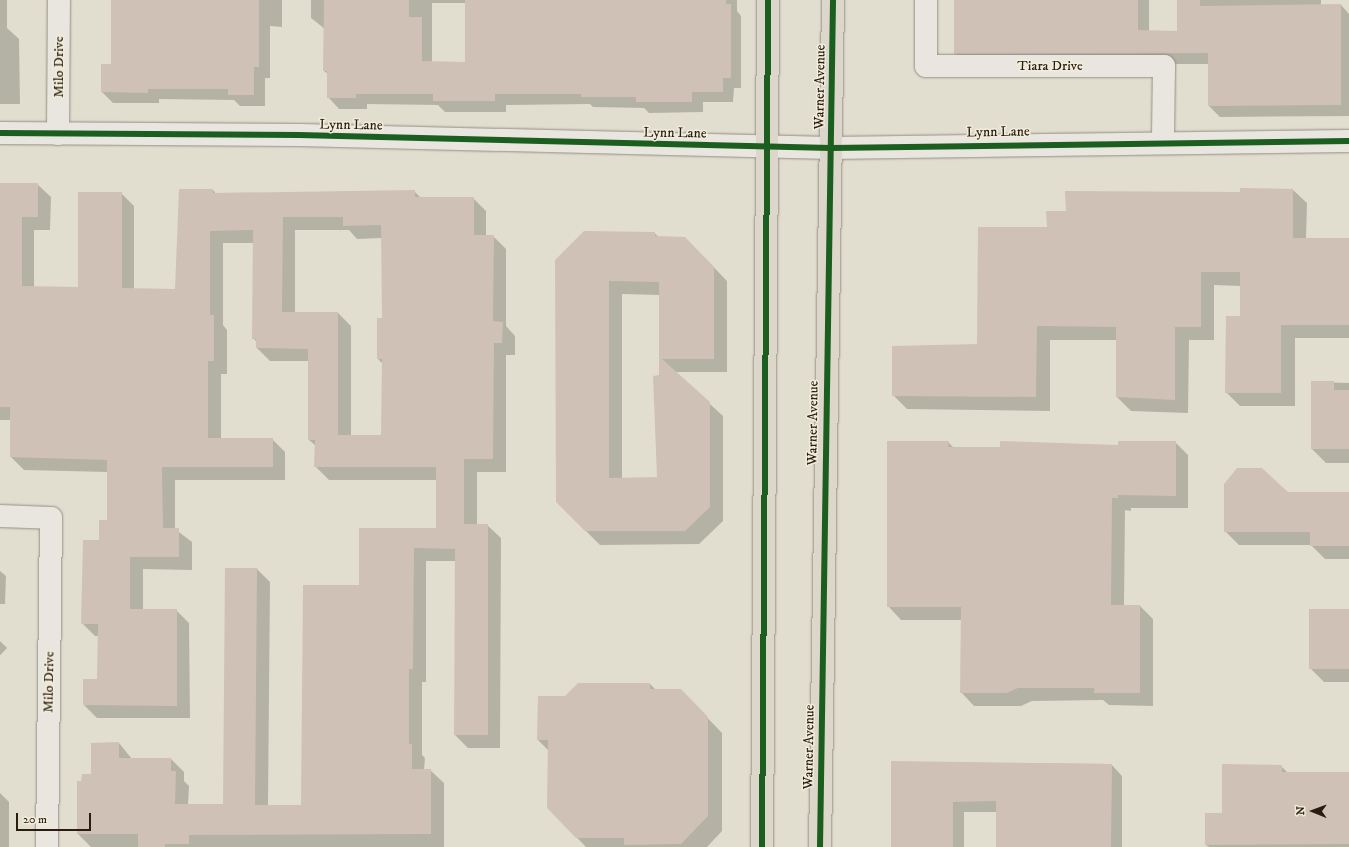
<!DOCTYPE html>
<style>
body{margin:0}
#map{position:relative;width:1349px;height:847px;overflow:hidden;background:#e2decf;font-family:"IM FELL DW Pica",serif}
div>[style]{position:absolute}
[style*='--x']{left:calc(var(--x)*1px);top:calc(var(--y)*1px);width:calc(var(--w)*1px);rotate:calc(var(--a)*1deg)}
.shadow>*{inset:0;background:#0003;transform-origin:0 0}
.building>*{inset:0;background:#d0c1b6;transform-origin:0 0}
.roads{filter:drop-shadow(0 0 1px #938e85) drop-shadow(0 0 1px #938e85)}
.minor>*{height:22px;margin:-11px;padding:0 11px;transform-origin:11px;border-radius:11px;background:#e9e6df}
.primary>*{height:22px;margin:-11px;padding:0 11px;transform-origin:11px;border-radius:11px;background:#dcd7ca}
.cycleway>*{height:6px;margin:-3px;padding:0 3px;transform-origin:3px;border-radius:3px;background:#1b5e20}
span{translate:-50% -50%;white-space:nowrap;text-align:center;line-height:1.15;-webkit-text-stroke:3px #f1eddb;paint-order:stroke}
.street-label{font-size:14px;color:#2b1c12}
.north{position:absolute;left:1293px;top:791px;width:40px;height:40px;-webkit-text-stroke:3px #f1eddb;paint-order:stroke;rotate:271deg;font-size:11px;font-weight:700;line-height:16px;text-align:center;color:#2b1c12}
.north::after{content:'';display:block;margin:auto;width:14px;height:18px;background:#2b1c12;clip-path:polygon(50% 0,100% 100%,50% 72%,0 100%)}
.scale{position:absolute;left:16px;top:813px;width:75px;height:18px;box-sizing:border-box;border:2px solid #2b1c12;border-top:0;padding-left:5px;font-size:12px;line-height:14px;white-space:nowrap;color:#2b1c12;-webkit-text-stroke:3px #f1eddb;paint-order:stroke}
</style>
<div id="map">
<div class="shadow">
<i style="clip-path:polygon(0 0,7px 0,7px 28px,19px 39px,20px 104px,0 104px)"></i>
<i style="clip-path:polygon(112px 0,282px 0,282px 27px,270px 26px,270px 78px,265px 78px,265px 106px,240px 106px,234px 100px,159px 99px,159px 103px,113px 103px,102px 92px,102px 65px,112px 65px)"></i>
<i style="clip-path:polygon(evenodd,311px 0,737px 0,737px 11px,741px 16px,741px 88px,734px 88px,733px 102px,703px 102px,703px 112px,649px 113px,644px 108px,593px 107px,590px 104px,506px 105px,506px 112px,445px 112px,438px 105px,367px 104px,367px 109px,339px 109px,328px 97px,328px 74px,324px 71px,325px 29px,311px 18px,311px 0,432px 3px,466px 3px,466px 63px,432px 62px,432px 3px)"></i>
<i style="clip-path:polygon(955px 0,1149px 0,1149px 31px,1178px 32px,1178px 0,1321px 0,1321px 5px,1341px 5px,1349px 14px,1349px 116px,1220px 117px,1209px 106px,1209px 64px,966px 64px,955px 53px)"></i>
<i style="clip-path:polygon(evenodd,0 184px,37px 184px,51px 197px,50px 230px,34px 230px,34px 287px,79px 288px,121px 193px,134px 206px,134px 289px,176px 290px,213px 190px,216px 194px,414px 191px,421px 198px,473px 198px,486px 211px,486px 236px,493px 236px,506px 249px,506px 326px,515px 336px,515px 355px,506px 355px,506px 472px,477px 472px,477px 525px,487px 525px,501px 538px,500px 748px,468px 748px,455px 735px,456px 561px,426px 561px,426px 682px,422px 682px,422px 755px,425px 758px,424px 770px,430px 770px,444px 783px,444px 847px,91px 847px,78px 834px,82px 782px,92px 775px,119px 743px,132px 759px,171px 759px,184px 772px,184px 781px,189px 786px,188px 805px,224px 805px,226px 569px,257px 569px,270px 582px,268px 806px,302px 806px,360px 586px,437px 529px,437px 480px,329px 480px,315px 466px,316px 446px,309px 440px,309px 361px,270px 361px,257px 348px,257px 342px,253px 338px,254px 243px,223px 243px,223px 325px,227px 330px,227px 374px,221px 374px,221px 439px,272px 439px,285px 452px,285px 480px,175px 480px,175px 529px,192px 542px,192px 570px,143px 569px,143px 610px,176px 610px,189px 623px,190px 718px,97px 718px,84px 705px,98px 680px,99px 636px,95px 636px,82px 623px,100px 541px,108px 521px,108px 472px,24px 470px,11px 457px,11px 420px,0 420px,0 184px,295px 230px,349px 230px,357px 239px,382px 238px,383px 319px,378px 359px,383px 364px,382px 436px,351px 436px,351px 326px,338px 313px,295px 313px,295px 230px)"></i>
<i style="clip-path:polygon(1293px 190px,1307px 203px,1306px 239px,1349px 239px,1349px 338px,1295px 338px,1295px 406px,1240px 406px,1226px 392px,1241px 317px,1241px 286px,1214px 285px,1214px 340px,1189px 340px,1188px 413px,1131px 411px,1117px 397px,1117px 340px,1050px 340px,1050px 411px,907px 409px,893px 395px,978px 345px,1048px 228px,1067px 212px)"></i>
<i style="clip-path:polygon(evenodd,654px 233px,659px 237px,699px 252px,727px 281px,727px 372px,675px 372px,723px 416px,723px 521px,699px 544px,600px 545px,557px 502px,556px 260px,654px 233px,622px 294px,660px 295px,658px 478px,622px 479px,622px 294px)"></i>
<i style="clip-path:polygon(1312px 382px,1349px 383px,1349px 463px,1326px 463px,1312px 449px)"></i>
<i style="clip-path:polygon(948px 442px,954px 448px,1119px 446px,1175px 442px,1188px 455px,1188px 508px,1131px 508px,1131px 511px,1125px 510px,1124px 606px,1140px 606px,1153px 619px,1153px 706px,1109px 705px,1103px 700px,1032px 701px,1021px 706px,974px 706px,961px 692px,962px 620px,901px 620px,888px 606px)"></i>
<i style="clip-path:polygon(1288px 493px,1349px 493px,1349px 559px,1325px 559px,1311px 545px,1239px 545px,1225px 531px)"></i>
<i style="clip-path:polygon(0 571px,6px 576px,5px 604px,0 604px)"></i>
<i style="clip-path:polygon(1349px 610px,1349px 682px,1324px 682px,1310px 668px)"></i>
<i style="left:0;top:641px;width:10px;height:52px;rotate:45deg"></i>
<i style="clip-path:polygon(650px 684px,656px 690px,695px 705px,722px 733px,722px 831px,707px 847px,586px 847px,548px 808px,548px 750px,538px 740px,565px 697px)"></i>
<i style="clip-path:polygon(892px 762px,1111px 764px,1122px 776px,1122px 847px,997px 847px,997px 812px,964px 812px,964px 847px,892px 847px)"></i>
<i style="clip-path:polygon(1281px 766px,1288px 773px,1349px 773px,1349px 847px,1209px 847px,1206px 845px)"></i>
<i style="clip-path:polygon(0 793px,9px 802px,9px 847px,0 847px)"></i>
</div>
<div class="building">
<i style="clip-path:polygon(111px 0,259px 0,259px 67px,254px 67px,254px 95px,228px 95px,228px 89px,148px 89px,148px 93px,101px 92px,101px 64px,111px 64px)"></i>
<i style="clip-path:polygon(324px 0,409px 0,409px 17px,422px 17px,422px 61px,465px 62px,465px 0,726px 0,726px 4px,731px 4px,731px 78px,723px 78px,723px 92px,692px 92px,692px 102px,636px 102px,636px 97px,581px 97px,581px 94px,495px 94px,495px 101px,433px 101px,433px 94px,356px 94px,356px 98px,327px 98px,327px 71px,323px 71px)"></i>
<i style="clip-path:polygon(954px 0,1138px 0,1138px 30px,1177px 31px,1177px 0,1200px 0,1200px 6px,1341px 4px,1341px 105px,1208px 106px,1208px 53px,954px 54px)"></i>
<i style="clip-path:polygon(evenodd,0 183px,38px 183px,38px 217px,22px 217px,22px 286px,78px 287px,78px 192px,122px 192px,122px 288px,175px 289px,179px 189px,213px 189px,213px 193px,415px 190px,415px 197px,474px 197px,474px 235px,494px 235px,493px 321px,503px 322px,502px 343px,494px 343px,493px 459px,464px 459px,464px 524px,488px 524px,488px 735px,454px 735px,455px 549px,414px 548px,413px 669px,409px 669px,409px 744px,412px 744px,412px 769px,431px 769px,431px 834px,189px 835px,189px 844px,165px 844px,165px 847px,138px 847px,138px 834px,77px 834px,77px 781px,81px 781px,82px 774px,91px 774px,91px 743px,119px 742px,119px 758px,171px 758px,171px 771px,176px 771px,175px 804px,223px 804px,225px 568px,257px 568px,255px 805px,301px 805px,303px 585px,359px 585px,359px 528px,436px 528px,436px 467px,314px 467px,315px 440px,308px 440px,308px 349px,256px 348px,256px 339px,252px 339px,253px 230px,210px 231px,210px 315px,214px 315px,214px 361px,208px 361px,208px 438px,273px 438px,273px 467px,162px 467px,163px 528px,179px 528px,179px 557px,130px 557px,130px 609px,177px 609px,177px 706px,83px 705px,83px 679px,97px 679px,98px 624px,81px 624px,83px 540px,99px 540px,99px 520px,107px 520px,107px 460px,10px 457px,10px 407px,0 407px,0 183px,283px 217px,343px 217px,343px 226px,381px 225px,382px 318px,377px 318px,377px 359px,382px 359px,381px 435px,338px 435px,338px 312px,282px 312px,283px 217px)"></i>
<i style="clip-path:polygon(1240px 188px,1293px 189px,1293px 238px,1349px 238px,1349px 325px,1281px 325px,1281px 393px,1225px 393px,1226px 316px,1240px 316px,1240px 272px,1201px 272px,1201px 327px,1175px 327px,1175px 400px,1116px 397px,1116px 327px,1037px 326px,1036px 397px,892px 396px,892px 346px,977px 344px,978px 227px,1047px 227px,1046px 211px,1066px 211px,1065px 191px,1240px 192px)"></i>
<i style="clip-path:polygon(evenodd,584px 231px,655px 232px,655px 236px,685px 237px,714px 267px,714px 359px,662px 359px,710px 402px,710px 507px,685px 531px,585px 531px,556px 502px,555px 260px,584px 231px,609px 281px,659px 282px,659px 375px,653px 376px,657px 477px,609px 478px,609px 281px)"></i>
<i style="clip-path:polygon(1311px 381px,1334px 381px,1334px 390px,1349px 390px,1349px 449px,1311px 449px)"></i>
<i style="clip-path:polygon(887px 441px,949px 441px,948px 447px,1000px 447px,1000px 441px,1118px 445px,1118px 441px,1176px 441px,1176px 496px,1118px 495px,1118px 498px,1112px 498px,1111px 605px,1140px 605px,1140px 693px,1094px 693px,1094px 688px,1018px 688px,1007px 693px,960px 693px,961px 607px,887px 607px)"></i>
<i style="clip-path:polygon(1237px 468px,1262px 468px,1288px 492px,1349px 492px,1349px 546px,1310px 546px,1310px 532px,1224px 532px,1224px 484px)"></i>
<i style="left:1309px;top:609px;width:40px;height:60px"></i>
<i style="clip-path:polygon(578px 683px,650px 683px,650px 689px,681px 689px,708px 717px,708px 816px,681px 844px,624px 845px,624px 838px,576px 838px,547px 808px,548px 740px,537px 740px,538px 696px,565px 696px)"></i>
<i style="clip-path:polygon(891px 761px,1112px 764px,1111px 847px,996px 847px,996px 801px,953px 802px,953px 847px,891px 847px)"></i>
<i style="clip-path:polygon(1222px 764px,1282px 765px,1282px 772px,1349px 772px,1349px 844px,1205px 845px,1205px 813px,1222px 813px)"></i>
</div>
<div class="roads">
<div class="minor">
<i style="--x:926;--y:0;--w:66;--a:90"></i>
<i style="--x:926;--y:66;--w:238;--a:0"></i>
<i style="--x:1164;--y:66;--w:76;--a:90.8"></i>
<i style="--x:0;--y:133;--w:299;--a:0.4"></i>
<i style="--x:299;--y:135;--w:532;--a:1.4"></i>
<i style="--x:831;--y:148;--w:518;--a:-0.77"></i>
<i style="--x:58;--y:134;--w:134;--a:-89.6"></i>
<i style="--x:0;--y:516;--w:51;--a:2.2"></i>
<i style="--x:51;--y:518;--w:329;--a:90.7"></i>
</div>
<div class="primary">
<i style="--x:762;--y:847;--w:847;--a:-89.59"></i>
<i style="--x:820;--y:847;--w:847;--a:-89.12"></i>
</div>
</div>
<div class="cycleway">
<i style="--x:0;--y:133;--w:299;--a:0.4"></i>
<i style="--x:299;--y:135;--w:532;--a:1.4"></i>
<i style="--x:831;--y:148;--w:518;--a:-0.77"></i>
<i style="--x:762;--y:847;--w:847;--a:-89.59"></i>
<i style="--x:820;--y:847;--w:847;--a:-89.12"></i>
</div>
<div class="street-label">
<span style="left:1050px;top:66px">Tiara Drive</span>
<span style="left:59px;top:67px;rotate:-90deg">Milo Drive</span>
<span style="left:820px;top:87px;rotate:-89deg">Warner Avenue</span>
<span style="left:351px;top:125px;rotate:1deg">Lynn Lane</span>
<span style="left:998px;top:132px;rotate:-1deg">Lynn Lane</span>
<span style="left:675px;top:133px;rotate:1deg">Lynn Lane</span>
<span style="left:813px;top:423px;rotate:-89deg">Warner Avenue</span>
<span style="left:49px;top:682px;rotate:-89deg">Milo Drive</span>
<span style="left:809px;top:747px;rotate:-89deg">Warner Avenue</span>
</div>
<div class="north">N</div>
<div class="scale">20 m</div>
</div>
